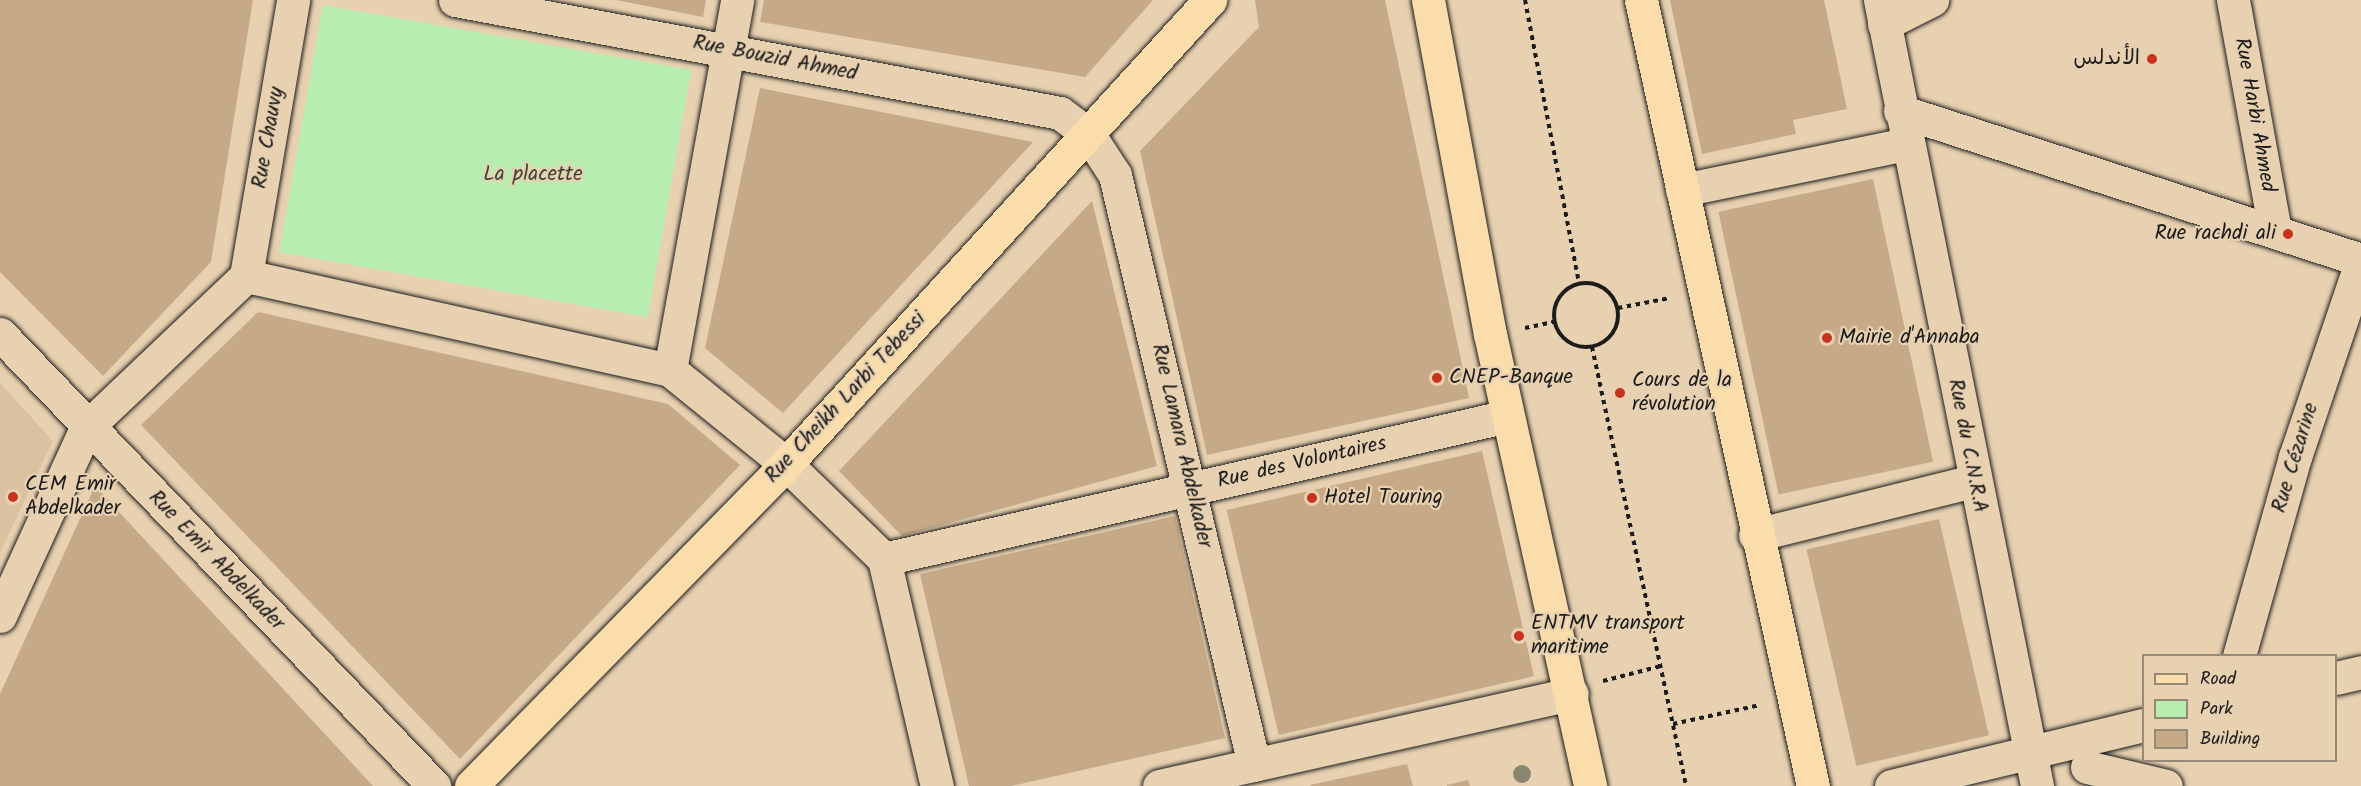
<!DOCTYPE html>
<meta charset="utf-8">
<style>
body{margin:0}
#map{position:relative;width:2361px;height:786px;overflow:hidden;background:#e8d1b1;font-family:Kalam,"Playpen Sans Arabic",sans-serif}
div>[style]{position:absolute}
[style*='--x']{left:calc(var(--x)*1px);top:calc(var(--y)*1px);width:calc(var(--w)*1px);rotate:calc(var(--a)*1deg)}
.built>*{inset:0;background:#dac2a1}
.green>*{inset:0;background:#b7eeb0;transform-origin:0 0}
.building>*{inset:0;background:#c6aa87;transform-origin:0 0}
.path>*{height:4px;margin-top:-2px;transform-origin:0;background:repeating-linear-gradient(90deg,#1c1c1c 0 4.5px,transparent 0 9px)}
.path>.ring{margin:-2px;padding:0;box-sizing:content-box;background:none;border:4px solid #1c1c1c;border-radius:50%}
.roads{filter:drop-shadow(0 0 2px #1c1c1c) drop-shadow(0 0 2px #1c1c1c)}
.street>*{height:33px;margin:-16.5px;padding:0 16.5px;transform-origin:16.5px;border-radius:16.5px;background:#e8d1b1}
.secondary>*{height:33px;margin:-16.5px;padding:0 16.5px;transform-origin:16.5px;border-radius:16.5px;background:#e8d1b1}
.primary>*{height:33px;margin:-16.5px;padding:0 16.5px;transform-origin:16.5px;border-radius:16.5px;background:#fbddab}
.trees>*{width:18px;height:18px;margin:-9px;border-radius:50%;background:#898570}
.dots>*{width:16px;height:16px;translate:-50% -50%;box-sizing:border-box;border:3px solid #e8d1b1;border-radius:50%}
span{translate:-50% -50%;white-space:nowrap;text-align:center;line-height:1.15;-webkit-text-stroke:4.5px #e8d1b1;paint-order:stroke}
.street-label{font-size:21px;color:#1c1c1c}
.poi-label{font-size:21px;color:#1c1c1c}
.right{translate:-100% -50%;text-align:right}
.left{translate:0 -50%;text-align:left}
.park-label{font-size:21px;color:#3b463a}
.legend{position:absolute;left:2142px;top:654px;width:195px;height:108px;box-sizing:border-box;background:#e8d1b1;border:2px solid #968975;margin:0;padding:8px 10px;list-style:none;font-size:18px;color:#1c1c1c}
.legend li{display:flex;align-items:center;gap:12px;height:30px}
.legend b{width:30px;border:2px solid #968975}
</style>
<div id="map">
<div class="built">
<i style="clip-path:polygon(0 383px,53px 441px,0 553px)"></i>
</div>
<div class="green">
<i style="left:323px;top:5px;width:374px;height:251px;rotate:10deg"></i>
</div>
<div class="building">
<i style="clip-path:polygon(0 0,253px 0,211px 262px,103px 376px,0 272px)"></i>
<i style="clip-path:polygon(616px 0,706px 0,703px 17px)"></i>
<i style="clip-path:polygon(764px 0,1153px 0,1085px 77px,760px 22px)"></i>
<i style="clip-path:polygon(1255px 0,1385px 0,1469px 398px,1207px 455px,1140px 151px,1259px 27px)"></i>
<i style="clip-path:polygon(1670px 0,1824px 0,1847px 109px,1793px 120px,1796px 134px,1702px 154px)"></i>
<i style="clip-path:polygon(760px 88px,1033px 142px,783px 413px,705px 348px)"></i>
<i style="left:1873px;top:179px;width:289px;height:158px;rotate:78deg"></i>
<i style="clip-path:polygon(1092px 201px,1157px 466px,902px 536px,839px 471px)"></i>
<i style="clip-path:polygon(258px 312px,668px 404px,740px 465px,460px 759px,141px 425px)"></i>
<i style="left:1482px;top:451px;width:231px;height:262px;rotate:77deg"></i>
<i style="clip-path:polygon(95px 486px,373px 786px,0 786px,0 694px)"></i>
<i style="clip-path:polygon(1175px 516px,1225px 738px,1011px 786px,969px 786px,920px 574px)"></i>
<i style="left:1939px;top:519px;width:222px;height:136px;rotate:77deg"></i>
<i style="clip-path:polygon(1407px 764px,1413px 786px,1310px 786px,1310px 785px)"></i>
<i style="clip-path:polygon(1468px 780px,1470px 786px,1447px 786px,1447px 785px)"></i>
</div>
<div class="path">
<i style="--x:1525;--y:0;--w:289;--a:79.2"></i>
<i class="ring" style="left:1554px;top:283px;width:60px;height:60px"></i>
<i style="--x:1618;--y:308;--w:53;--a:-10.9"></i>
<i style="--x:1525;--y:328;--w:30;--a:-12"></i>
<i style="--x:1592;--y:347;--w:449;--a:77.9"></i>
<i style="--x:1603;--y:681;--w:60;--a:-14.5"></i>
<i style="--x:1673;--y:724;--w:89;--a:-12.3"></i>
</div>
<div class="roads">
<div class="street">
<i style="--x:455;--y:0;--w:615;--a:10.58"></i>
<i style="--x:1060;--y:113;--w:36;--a:37"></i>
<i style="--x:1089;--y:135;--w:48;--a:57"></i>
<i style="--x:1115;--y:175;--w:606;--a:76.74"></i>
<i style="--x:1880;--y:0;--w:802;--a:78.7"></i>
<i style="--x:2233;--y:0;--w:234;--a:79.7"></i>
<i style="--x:1884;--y:24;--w:54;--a:-26.6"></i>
<i style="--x:1900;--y:111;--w:484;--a:17.9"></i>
<i style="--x:1682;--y:190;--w:229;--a:-11.6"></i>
<i style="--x:246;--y:276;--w:280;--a:-80.3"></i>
<i style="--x:670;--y:370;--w:376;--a:-79.7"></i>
<i style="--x:1755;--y:535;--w:226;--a:-13.9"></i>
<i style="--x:884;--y:559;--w:640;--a:-12.91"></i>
<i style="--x:884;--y:559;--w:233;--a:76.9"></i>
<i style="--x:0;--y:616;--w:207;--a:-65.4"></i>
<i style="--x:86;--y:428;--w:221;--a:-43.5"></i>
<i style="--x:246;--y:276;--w:434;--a:12.5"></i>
<i style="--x:670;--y:370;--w:149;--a:39"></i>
<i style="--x:786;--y:464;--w:136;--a:44.1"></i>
<i style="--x:2239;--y:656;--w:207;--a:-74.3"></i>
<i style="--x:2295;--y:457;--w:206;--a:-71.3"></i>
<i style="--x:2336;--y:678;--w:26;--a:-13"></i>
<i style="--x:2087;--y:767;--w:81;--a:13.5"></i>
<i style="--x:1159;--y:786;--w:423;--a:-12.6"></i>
<i style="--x:1891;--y:786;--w:260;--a:-13.6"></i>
</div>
<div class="secondary">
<i style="--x:0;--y:334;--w:627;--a:46.16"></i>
</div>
<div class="primary">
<i style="--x:1428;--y:0;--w:340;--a:79.5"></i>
<i style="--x:1490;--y:334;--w:463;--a:77.5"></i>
<i style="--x:1641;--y:0;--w:805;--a:77.66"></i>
<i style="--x:471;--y:786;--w:450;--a:-45.6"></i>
<i style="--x:786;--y:464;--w:629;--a:-47.58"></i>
</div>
</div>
<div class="trees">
<i style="left:1522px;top:774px"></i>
</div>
<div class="dots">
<i style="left:2152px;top:59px;background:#c8321e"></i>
<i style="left:2288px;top:234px;background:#c8321e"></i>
<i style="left:1827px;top:338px;background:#c8321e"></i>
<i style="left:1437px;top:378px;background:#c8321e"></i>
<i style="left:1620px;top:393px;background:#c8321e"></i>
<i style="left:13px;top:497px;background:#c8321e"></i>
<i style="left:1312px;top:498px;background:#c8321e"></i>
<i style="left:1519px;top:636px;background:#c8321e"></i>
</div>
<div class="street-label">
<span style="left:775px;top:59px;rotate:11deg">Rue Bouzid Ahmed</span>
<span style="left:2254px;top:115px;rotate:80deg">Rue Harbi Ahmed</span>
<span style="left:269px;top:138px;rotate:-80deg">Rue Chauvy</span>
<span style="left:846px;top:398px;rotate:-47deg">Rue Cheikh Larbi Tebessi</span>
<span style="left:1181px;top:446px;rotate:77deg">Rue Lamara Abdelkader</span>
<span style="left:1967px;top:446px;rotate:79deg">Rue du C.N.R.A</span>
<span style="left:2296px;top:458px;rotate:-73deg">Rue Cézarine</span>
<span style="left:1302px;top:463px;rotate:-13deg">Rue des Volontaires</span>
<span style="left:216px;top:561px;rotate:46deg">Rue Emir Abdelkader</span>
</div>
<div class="poi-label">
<span class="right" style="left:2140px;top:59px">الأندلس</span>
<span class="right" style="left:2276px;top:234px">Rue rachdi ali</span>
<span class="left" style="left:1839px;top:338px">Mairie d'Annaba</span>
<span class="left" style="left:1449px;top:378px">CNEP-Banque</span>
<span class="left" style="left:1632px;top:393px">Cours de la<br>révolution</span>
<span class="left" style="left:25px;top:497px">CEM Emir<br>Abdelkader</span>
<span class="left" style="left:1324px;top:498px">Hotel Touring</span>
<span class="left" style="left:1531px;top:636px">ENTMV transport<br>maritime</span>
</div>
<div class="park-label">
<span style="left:533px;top:175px">La placette</span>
</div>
<ul class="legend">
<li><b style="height:8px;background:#fbddab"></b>Road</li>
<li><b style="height:16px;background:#b7eeb0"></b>Park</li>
<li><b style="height:16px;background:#c6aa87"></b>Building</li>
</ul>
</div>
